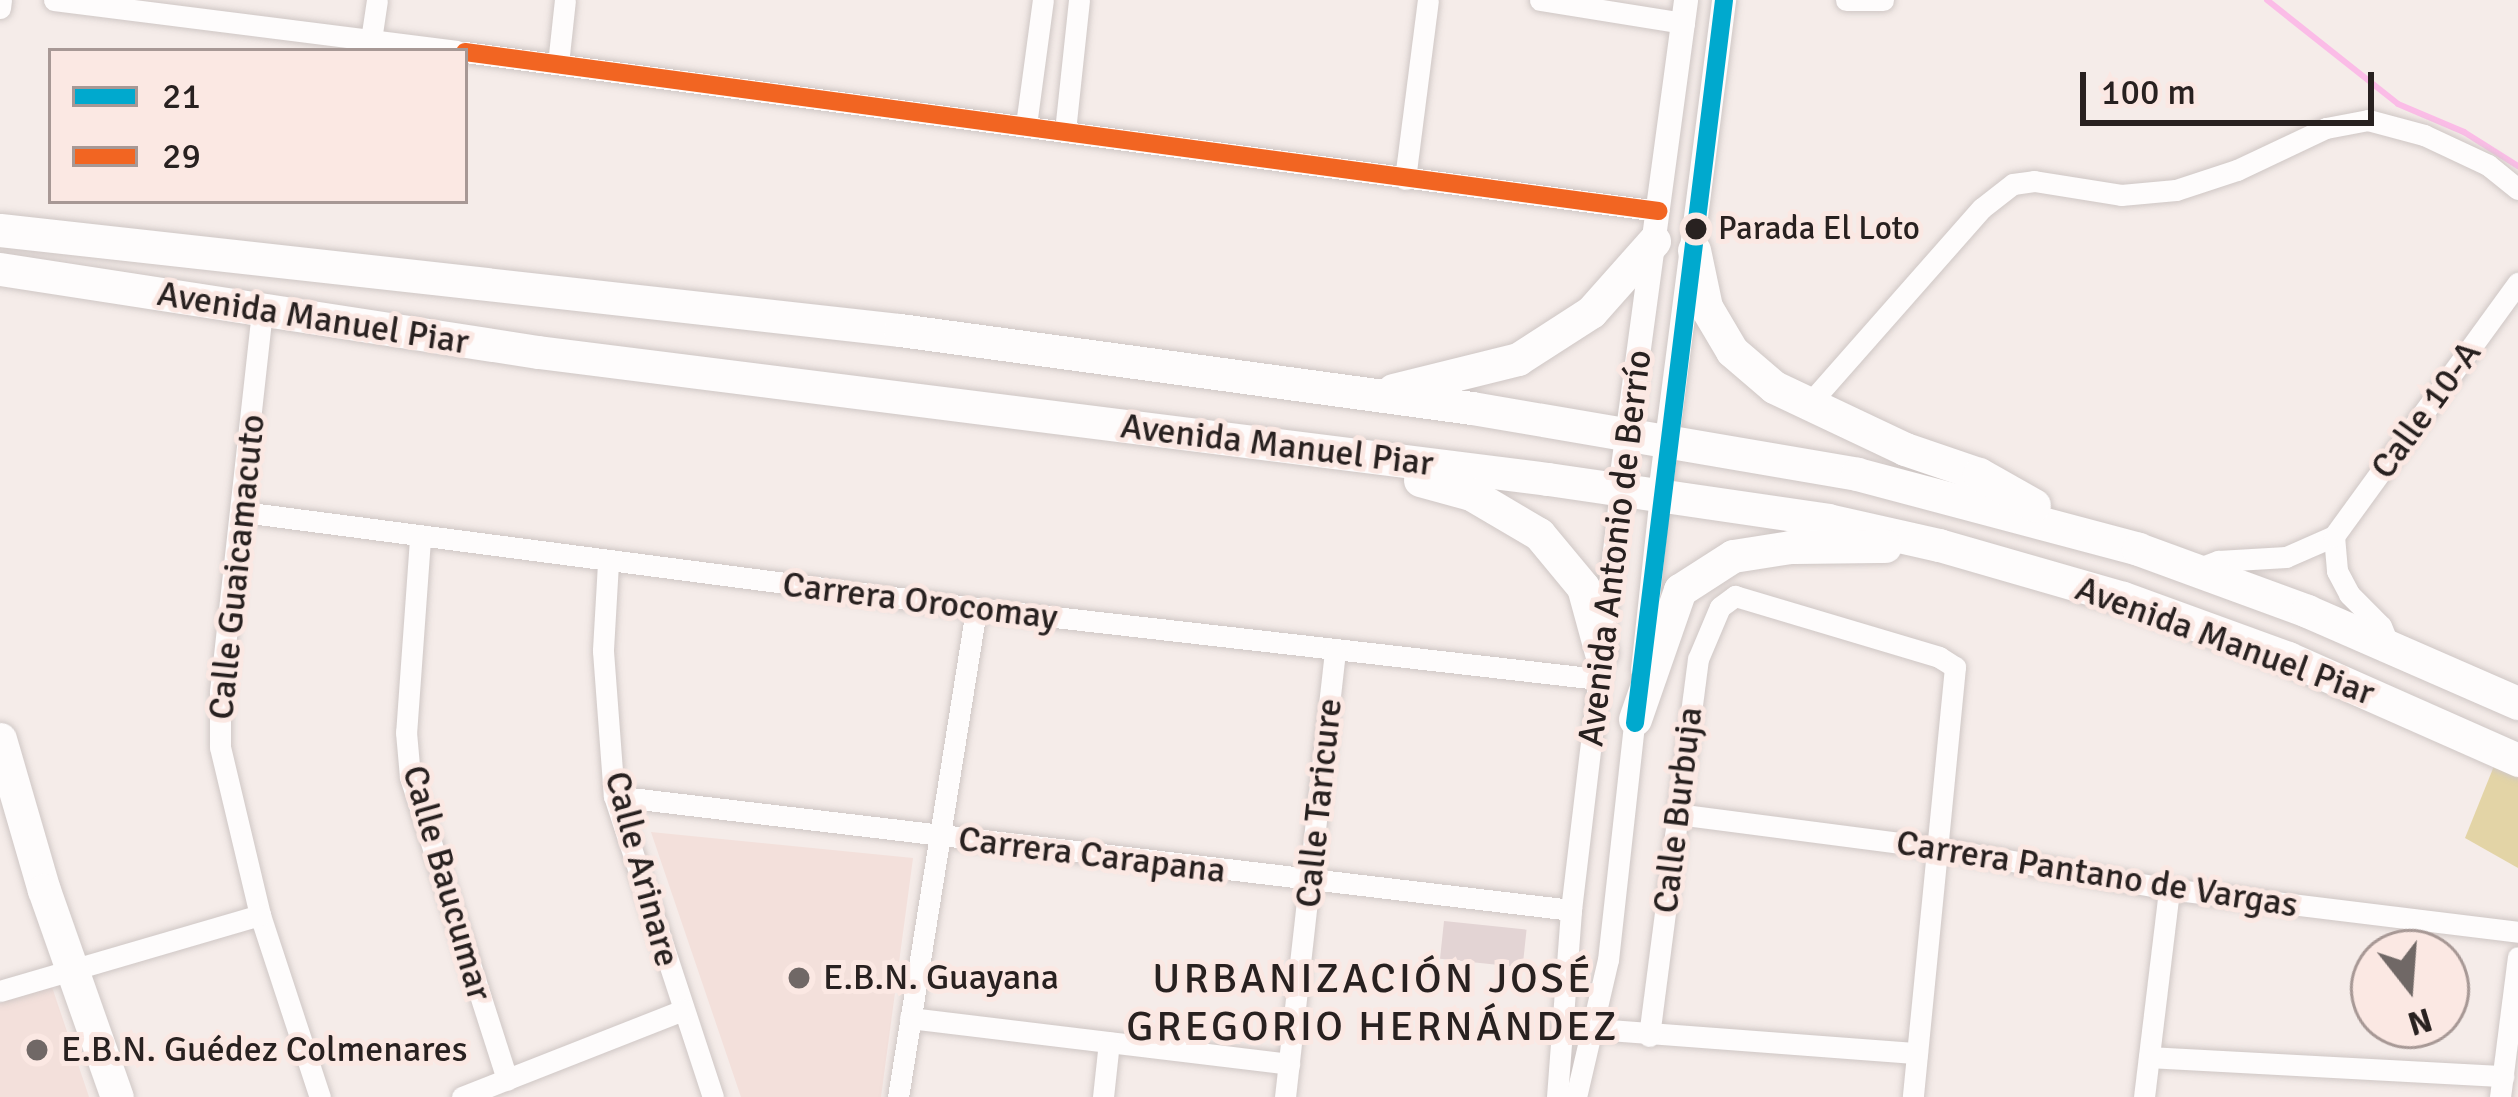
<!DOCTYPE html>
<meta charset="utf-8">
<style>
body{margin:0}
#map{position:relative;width:2518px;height:1097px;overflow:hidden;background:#f5ece9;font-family:Signika,sans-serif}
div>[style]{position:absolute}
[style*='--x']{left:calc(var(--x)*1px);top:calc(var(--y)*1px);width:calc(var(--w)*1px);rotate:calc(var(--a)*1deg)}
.built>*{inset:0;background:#f3e0db}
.green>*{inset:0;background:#e3d4a6}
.stream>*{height:6px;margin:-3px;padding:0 3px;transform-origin:3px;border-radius:3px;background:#fbbce7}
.building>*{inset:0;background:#e3d4d4;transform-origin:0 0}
.roads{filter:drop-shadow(0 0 3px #cfc7c5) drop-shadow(0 0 3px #cfc7c5)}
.minor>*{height:21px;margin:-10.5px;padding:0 10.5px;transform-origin:10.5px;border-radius:10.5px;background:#fefcfc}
.tertiary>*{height:24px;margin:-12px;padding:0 12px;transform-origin:12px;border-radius:12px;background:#fefcfc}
.primary>*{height:33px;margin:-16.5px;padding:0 16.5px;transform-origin:16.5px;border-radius:16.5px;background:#fefcfc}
.trunk>*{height:33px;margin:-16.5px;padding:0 16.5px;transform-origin:16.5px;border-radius:16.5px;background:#fefcfc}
.bus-1>*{height:18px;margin:-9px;padding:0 9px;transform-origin:9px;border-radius:9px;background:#00a9ce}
.bus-2>*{height:18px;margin:-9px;padding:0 9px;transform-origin:9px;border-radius:9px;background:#f26522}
.dots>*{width:33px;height:33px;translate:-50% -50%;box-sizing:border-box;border:6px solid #fbe8e3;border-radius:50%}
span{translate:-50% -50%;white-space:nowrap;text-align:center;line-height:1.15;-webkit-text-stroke:10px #fbe8e3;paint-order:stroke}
.bus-label{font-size:33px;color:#282120}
.left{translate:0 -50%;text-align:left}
.street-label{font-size:36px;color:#282120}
.poi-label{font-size:36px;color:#282120}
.quarter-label{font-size:42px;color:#282120;letter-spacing:3px}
.legend{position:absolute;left:48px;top:48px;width:420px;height:156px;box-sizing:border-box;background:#fbe8e3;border:3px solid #a79895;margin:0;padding:15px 21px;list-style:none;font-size:36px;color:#282120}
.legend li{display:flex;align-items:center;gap:24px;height:60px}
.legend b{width:60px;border:3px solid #a79895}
.north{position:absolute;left:2350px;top:929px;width:120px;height:120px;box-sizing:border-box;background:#fbe8e3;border:3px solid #a79895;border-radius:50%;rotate:163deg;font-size:33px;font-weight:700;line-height:48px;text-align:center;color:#282120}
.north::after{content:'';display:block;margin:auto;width:42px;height:54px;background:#706866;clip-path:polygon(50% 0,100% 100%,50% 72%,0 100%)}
.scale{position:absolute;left:2080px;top:72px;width:294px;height:54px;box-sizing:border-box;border:6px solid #282120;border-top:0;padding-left:15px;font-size:36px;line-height:42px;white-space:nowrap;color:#282120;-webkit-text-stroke:9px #fbe8e3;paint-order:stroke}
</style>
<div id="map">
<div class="built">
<i style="clip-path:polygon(651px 832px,913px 858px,881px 1097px,741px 1097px)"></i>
<i style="clip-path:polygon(52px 987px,89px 1097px,0 1097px,0 1003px)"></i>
</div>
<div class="green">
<i style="clip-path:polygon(2496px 761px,2518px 773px,2518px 868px,2465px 838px)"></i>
</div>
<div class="stream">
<i style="--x:2267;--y:0;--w:167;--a:38.4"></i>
<i style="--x:2398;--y:104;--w:72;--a:23"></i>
<i style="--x:2464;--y:132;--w:64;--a:32.2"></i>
</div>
<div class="building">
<i style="left:1444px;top:921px;width:83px;height:38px;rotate:6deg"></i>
</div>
<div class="roads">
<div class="minor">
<i style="--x:54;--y:0;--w:406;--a:7.2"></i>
<i style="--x:1540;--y:0;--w:146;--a:9.1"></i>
<i style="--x:1846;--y:0;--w:37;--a:0"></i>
<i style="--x:0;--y:8;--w:8;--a:-83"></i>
<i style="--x:371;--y:40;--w:40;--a:-81.5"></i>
<i style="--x:465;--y:52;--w:1204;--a:7.59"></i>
<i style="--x:558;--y:64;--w:64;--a:-83.8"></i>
<i style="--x:1026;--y:125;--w:126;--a:-82.3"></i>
<i style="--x:1065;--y:131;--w:132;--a:-83.9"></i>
<i style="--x:1405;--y:179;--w:180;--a:-82.7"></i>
<i style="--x:262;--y:311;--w:383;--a:96.3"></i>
<i style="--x:220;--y:692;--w:55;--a:90"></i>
<i style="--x:220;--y:747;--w:173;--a:76.6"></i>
<i style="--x:260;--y:915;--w:192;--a:71.8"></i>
<i style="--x:1809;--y:404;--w:261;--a:-48.6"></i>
<i style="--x:1982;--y:208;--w:39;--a:-38"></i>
<i style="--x:2013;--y:184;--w:21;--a:-8"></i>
<i style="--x:2034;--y:181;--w:88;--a:9.1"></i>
<i style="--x:2121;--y:195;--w:55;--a:-5.2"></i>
<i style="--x:2176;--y:190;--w:64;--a:-18.2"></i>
<i style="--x:2237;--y:170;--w:98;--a:-25.3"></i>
<i style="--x:2326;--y:128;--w:43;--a:-10.8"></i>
<i style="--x:2368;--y:120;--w:58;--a:15"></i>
<i style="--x:2424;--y:135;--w:71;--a:25.1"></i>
<i style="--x:2488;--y:165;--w:38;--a:39"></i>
<i style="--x:243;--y:512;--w:739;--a:7.46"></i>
<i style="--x:976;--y:608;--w:626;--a:6.51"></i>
<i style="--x:2334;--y:536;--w:35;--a:85"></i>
<i style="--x:2337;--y:571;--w:26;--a:62"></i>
<i style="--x:2349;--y:594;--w:45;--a:45"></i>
<i style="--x:2381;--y:626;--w:22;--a:68"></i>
<i style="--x:420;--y:539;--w:194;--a:94.1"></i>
<i style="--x:406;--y:732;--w:45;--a:84.9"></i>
<i style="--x:410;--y:777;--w:318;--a:72.2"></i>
<i style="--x:608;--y:563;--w:88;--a:93.3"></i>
<i style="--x:603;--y:651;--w:145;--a:85.7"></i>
<i style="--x:614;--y:796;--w:317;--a:71.8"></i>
<i style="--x:2194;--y:570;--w:26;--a:-21"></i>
<i style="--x:2218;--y:561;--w:68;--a:-3.4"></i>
<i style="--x:2286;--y:557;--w:52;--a:-23.6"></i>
<i style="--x:2334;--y:536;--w:313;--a:-54"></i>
<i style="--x:1603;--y:637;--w:149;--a:-83.4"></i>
<i style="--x:1641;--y:670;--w:177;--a:-83.8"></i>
<i style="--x:614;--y:796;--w:964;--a:6.79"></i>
<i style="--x:1677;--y:814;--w:264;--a:7.4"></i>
<i style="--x:1939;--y:848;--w:234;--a:10.1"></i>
<i style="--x:2169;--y:889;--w:352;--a:7"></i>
<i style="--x:0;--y:991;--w:271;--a:-16.3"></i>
<i style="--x:910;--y:1018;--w:382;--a:6.9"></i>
<i style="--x:1583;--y:1028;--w:335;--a:4.3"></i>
<i style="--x:1649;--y:1036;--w:380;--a:-82.6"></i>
<i style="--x:1698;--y:659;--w:56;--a:-67.1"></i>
<i style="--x:1720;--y:607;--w:19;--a:-36"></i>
<i style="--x:1735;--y:596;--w:213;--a:16.6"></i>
<i style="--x:1939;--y:657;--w:19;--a:32"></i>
<i style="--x:1955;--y:667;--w:432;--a:95.6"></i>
<i style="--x:2149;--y:1057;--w:355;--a:3.1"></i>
<i style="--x:462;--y:1097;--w:238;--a:-21.5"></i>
<i style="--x:898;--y:1097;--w:495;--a:-80.9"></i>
<i style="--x:1103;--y:1097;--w:55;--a:-83.8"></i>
<i style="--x:1285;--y:1097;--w:449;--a:-83.6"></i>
<i style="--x:1557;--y:1097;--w:188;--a:-85.7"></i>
<i style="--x:1571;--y:910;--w:244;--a:-83.2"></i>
<i style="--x:1576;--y:1097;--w:141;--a:-76.9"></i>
<i style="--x:1608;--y:960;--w:255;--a:-83.7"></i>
<i style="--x:2144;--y:1097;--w:209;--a:-83.1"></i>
<i style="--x:2500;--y:1097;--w:141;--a:-82.7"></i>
</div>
<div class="tertiary">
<i style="--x:1620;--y:489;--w:493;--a:-82.3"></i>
<i style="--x:1660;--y:494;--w:498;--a:-82.6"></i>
</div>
<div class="primary">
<i style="--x:0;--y:739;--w:157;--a:73.8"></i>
<i style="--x:44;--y:890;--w:219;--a:70.6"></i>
</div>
<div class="trunk">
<i style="--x:0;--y:230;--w:906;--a:6.34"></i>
<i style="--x:900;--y:330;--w:577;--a:7.77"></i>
<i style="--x:1472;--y:408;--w:391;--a:9.7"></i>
<i style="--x:1857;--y:474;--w:291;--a:14.9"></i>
<i style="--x:2138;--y:549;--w:180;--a:20.1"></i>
<i style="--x:2307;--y:611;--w:230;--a:23.6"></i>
<i style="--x:1694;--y:250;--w:58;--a:78.1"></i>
<i style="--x:1706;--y:307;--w:51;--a:59.4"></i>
<i style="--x:1732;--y:351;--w:55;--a:40.6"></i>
<i style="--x:1774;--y:387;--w:145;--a:25.3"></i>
<i style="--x:1905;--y:449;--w:78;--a:18.7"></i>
<i style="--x:1979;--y:474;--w:63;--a:29.4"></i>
<i style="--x:0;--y:269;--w:544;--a:8.77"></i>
<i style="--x:538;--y:352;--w:1018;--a:7.17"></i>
<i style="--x:1548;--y:479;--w:283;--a:8.3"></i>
<i style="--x:1828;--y:520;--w:114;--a:12.7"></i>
<i style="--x:1939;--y:545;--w:191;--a:16.1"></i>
<i style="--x:2123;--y:598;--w:176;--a:20"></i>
<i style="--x:2288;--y:658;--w:252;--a:23.9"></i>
<i style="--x:1393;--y:390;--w:129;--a:-13.9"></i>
<i style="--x:1518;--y:359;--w:87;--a:-32.8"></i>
<i style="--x:1591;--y:312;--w:95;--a:-48.4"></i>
<i style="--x:1420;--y:480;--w:53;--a:15.4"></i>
<i style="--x:1471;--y:494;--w:79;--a:30.5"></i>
<i style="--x:1539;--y:534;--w:69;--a:50.3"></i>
<i style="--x:1583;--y:587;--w:68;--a:74.7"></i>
<i style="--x:1635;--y:719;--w:137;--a:-70.8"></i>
<i style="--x:1680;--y:590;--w:63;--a:-32.7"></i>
<i style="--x:1733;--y:556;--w:58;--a:-9"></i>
<i style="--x:1790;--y:547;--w:95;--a:-0.6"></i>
</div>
</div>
<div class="bus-1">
<i style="--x:1635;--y:723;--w:728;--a:-82.98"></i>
</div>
<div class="bus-2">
<i style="--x:465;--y:52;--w:1204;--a:7.59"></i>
</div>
<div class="dots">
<i style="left:1696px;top:229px;background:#282120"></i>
<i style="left:799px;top:978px;background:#706866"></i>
<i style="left:37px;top:1050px;background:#706866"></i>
</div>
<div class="bus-label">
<span class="left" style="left:1718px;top:229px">Parada El Loto</span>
</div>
<div class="street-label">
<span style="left:313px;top:318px;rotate:9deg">Avenida Manuel Piar</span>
<span style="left:2426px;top:410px;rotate:-54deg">Calle 10-A</span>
<span style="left:1277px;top:445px;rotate:7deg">Avenida Manuel Piar</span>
<span style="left:1615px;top:548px;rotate:-83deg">Avenida Antonio de Berrío</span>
<span style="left:237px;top:567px;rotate:-84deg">Calle Guaicamacuto</span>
<span style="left:920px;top:601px;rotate:7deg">Carrera Orocomay</span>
<span style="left:2225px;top:641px;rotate:20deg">Avenida Manuel Piar</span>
<span style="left:1319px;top:803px;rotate:-84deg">Calle Taricure</span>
<span style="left:1678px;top:810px;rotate:-83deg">Calle Burbuja</span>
<span style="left:1092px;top:855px;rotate:7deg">Carrera Carapana</span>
<span style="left:642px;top:869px;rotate:75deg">Calle Arinare</span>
<span style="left:2097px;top:874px;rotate:9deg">Carrera Pantano de Vargas</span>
<span style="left:447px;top:883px;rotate:74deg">Calle Baucumar</span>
</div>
<div class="poi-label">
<span class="left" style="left:823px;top:978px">E.B.N. Guayana</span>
<span class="left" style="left:61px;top:1050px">E.B.N. Guédez Colmenares</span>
</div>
<div class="quarter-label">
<span style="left:1373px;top:1003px">URBANIZACIÓN JOSÉ<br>GREGORIO HERNÁNDEZ</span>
</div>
<ul class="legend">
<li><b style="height:15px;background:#00a9ce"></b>21</li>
<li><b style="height:15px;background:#f26522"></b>29</li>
</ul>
<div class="north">N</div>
<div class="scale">100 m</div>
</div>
